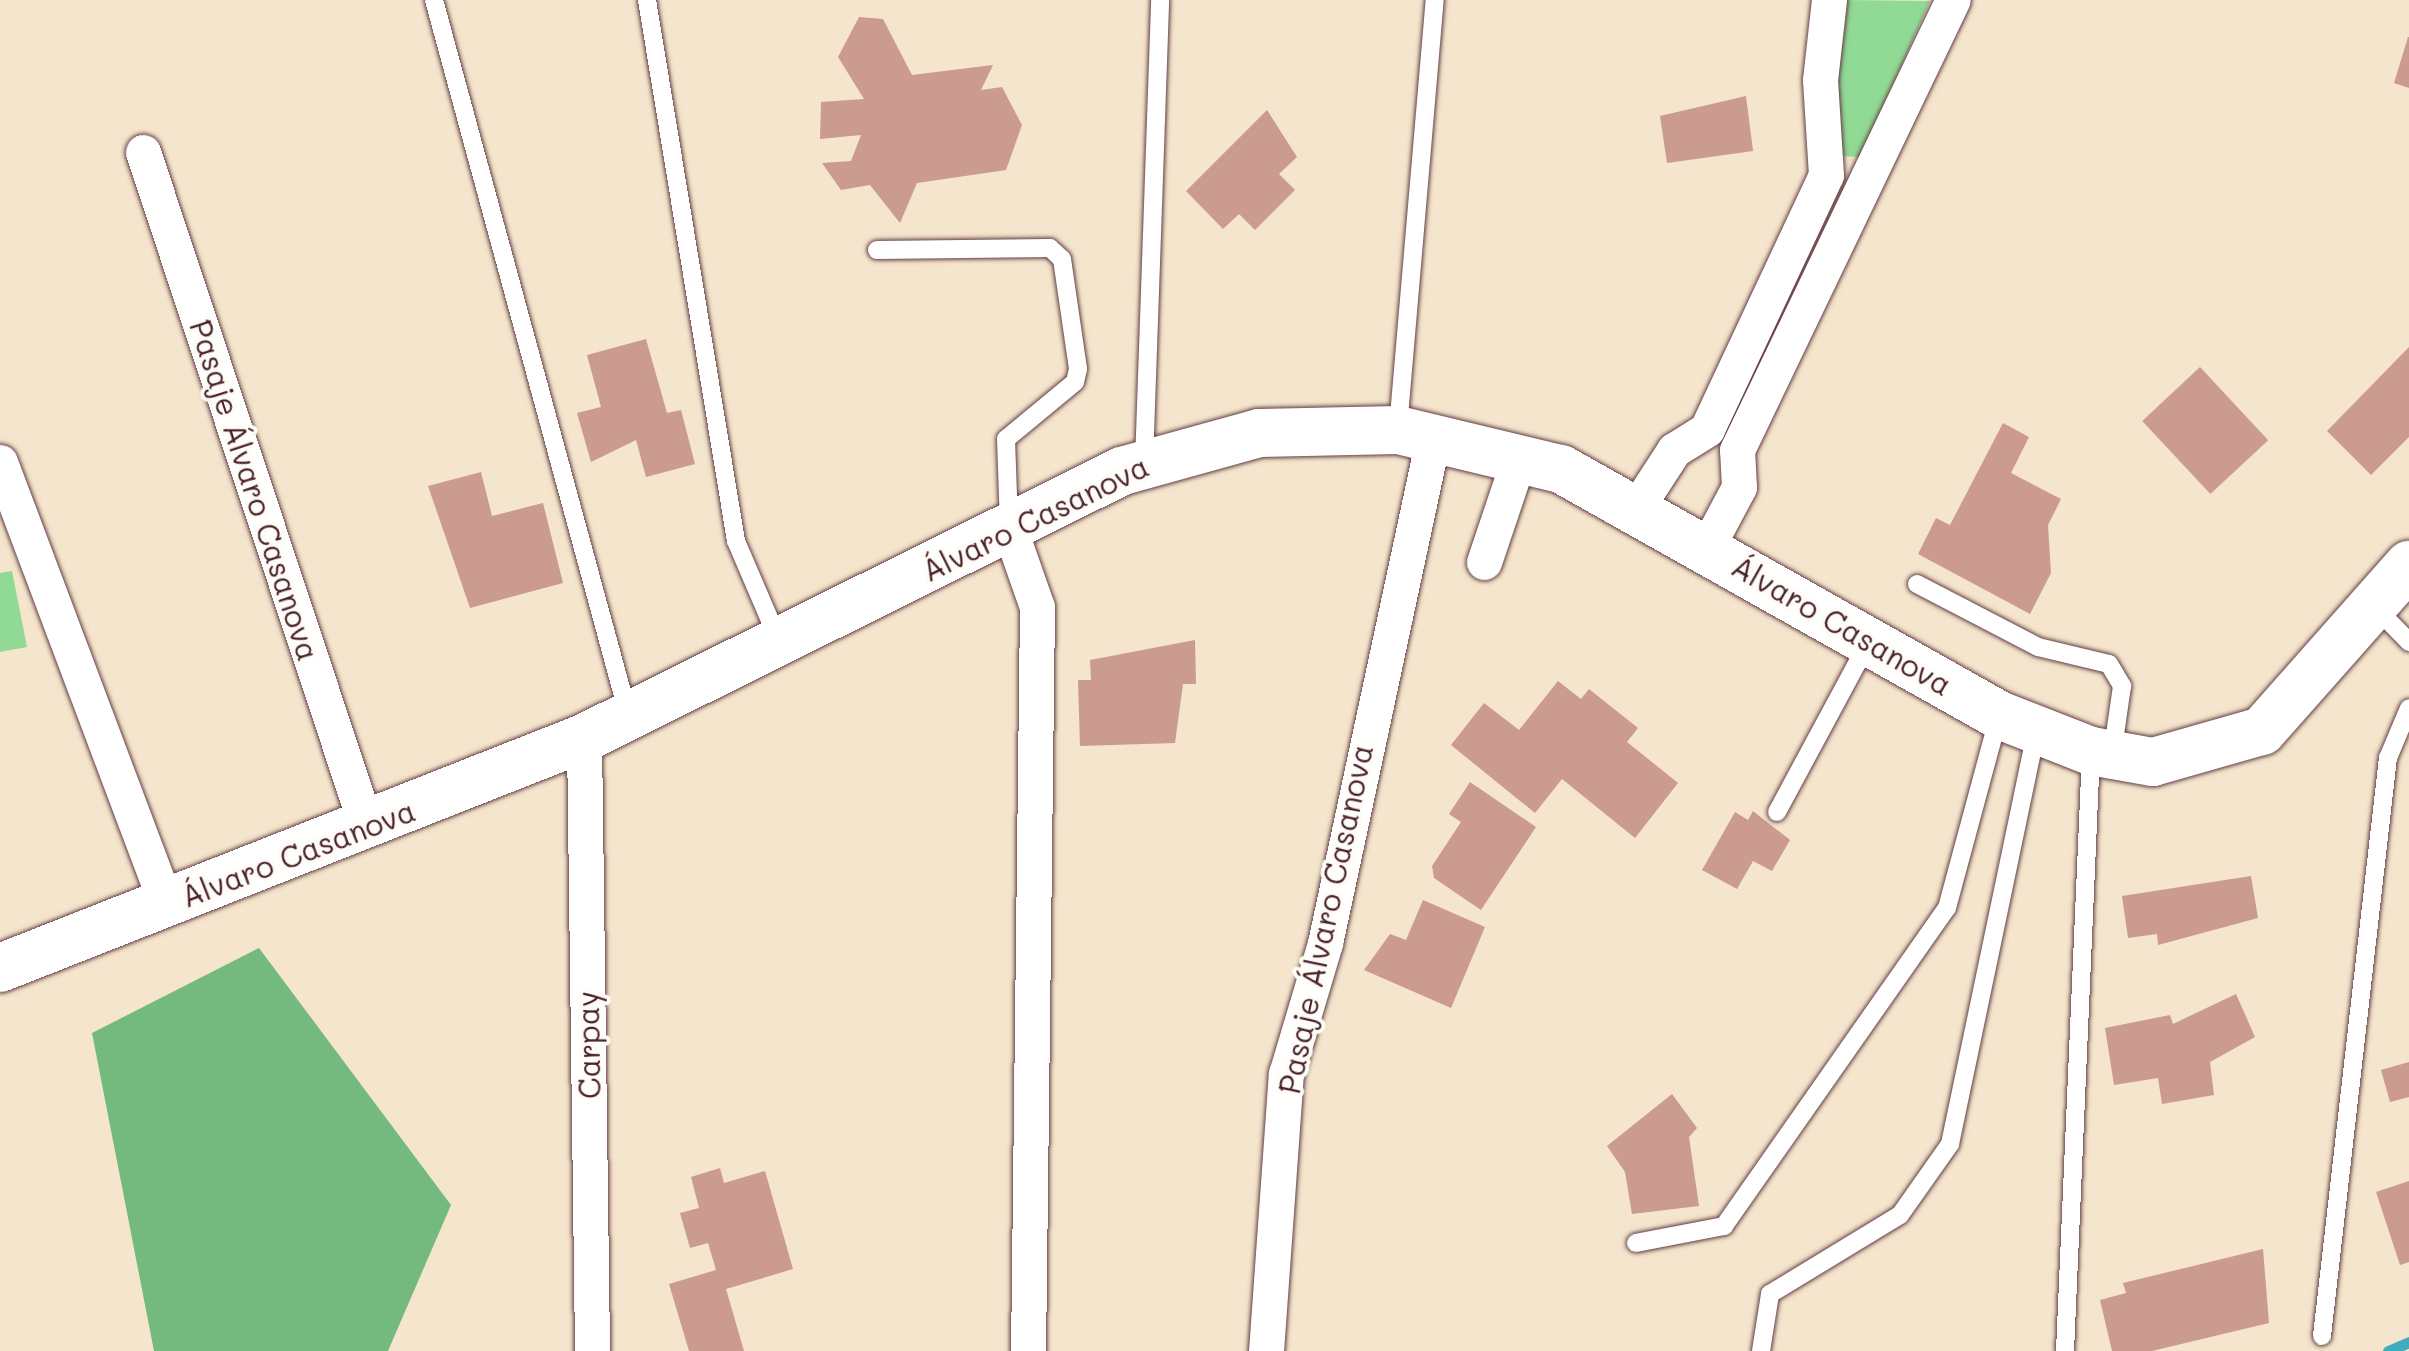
<!DOCTYPE html>
<meta charset="utf-8">
<style>
body{margin:0}
#map{position:relative;width:2409px;height:1351px;overflow:hidden;background:#f4e5cc;font-family:Mali,sans-serif}
div>[style]{position:absolute}
[style*='--x']{left:calc(var(--x)*1px);top:calc(var(--y)*1px);width:calc(var(--w)*1px);rotate:calc(var(--a)*1deg)}
.green>*{inset:0;background:#90da95}
.forest>*{inset:0;background:#74ba7e}
.stream>*{height:11px;margin:-5.5px;padding:0 5.5px;transform-origin:5.5px;border-radius:5.5px;background:#41abc1}
.building>*{inset:0;background:#cb9a90;transform-origin:0 0}
.roads{filter:drop-shadow(0 0 2px #643d43) drop-shadow(0 0 2px #643d43)}
.lane>*{height:18px;margin:-9px;padding:0 9px;transform-origin:9px;border-radius:9px;background:#fff}
.street>*{height:35px;margin:-17.5px;padding:0 17.5px;transform-origin:17.5px;border-radius:17.5px;background:#fff}
.secondary>*{height:48px;margin:-24px;padding:0 24px;transform-origin:24px;border-radius:24px;background:#fff}
span{translate:-50% -50%;white-space:nowrap;text-align:center;line-height:1.15;-webkit-text-stroke:8px #fdfcf7;paint-order:stroke}
.street-label{font-size:30px;color:#4a1f2b}
</style>
<div id="map">
<div class="green">
<i style="clip-path:polygon(1842px 0,1930px 1px,1861px 157px,1838px 156px,1831px 95px)"></i>
<i style="clip-path:polygon(12px 571px,27px 647px,0 652px,0 573px)"></i>
</div>
<div class="forest">
<i style="clip-path:polygon(259px 948px,451px 1205px,388px 1351px,154px 1351px,92px 1033px)"></i>
</div>
<div class="stream">
<i style="--x:2388;--y:1351;--w:23;--a:-23"></i>
</div>
<div class="building">
<i style="clip-path:polygon(859px 17px,883px 19px,912px 75px,993px 65px,981px 90px,1002px 87px,1022px 125px,1006px 170px,917px 183px,900px 223px,870px 185px,841px 190px,822px 163px,851px 161px,861px 135px,820px 139px,821px 102px,864px 99px,838px 57px)"></i>
<i style="clip-path:polygon(2408px 37px,2409px 37px,2409px 88px,2394px 83px)"></i>
<i style="clip-path:polygon(1746px 96px,1753px 151px,1667px 163px,1660px 116px)"></i>
<i style="clip-path:polygon(1267px 110px,1297px 157px,1279px 174px,1295px 190px,1255px 230px,1239px 214px,1223px 229px,1186px 191px)"></i>
<i style="clip-path:polygon(646px 339px,667px 413px,681px 410px,695px 464px,646px 477px,636px 440px,591px 462px,577px 413px,601px 407px,587px 355px)"></i>
<i style="clip-path:polygon(2409px 347px,2409px 437px,2371px 475px,2327px 431px)"></i>
<i style="left:2200px;top:367px;width:100px;height:79px;rotate:47deg"></i>
<i style="clip-path:polygon(2003px 423px,2029px 437px,2011px 473px,2061px 499px,2048px 525px,2051px 573px,2030px 614px,1918px 554px,1936px 518px,1950px 525px)"></i>
<i style="clip-path:polygon(481px 472px,492px 516px,543px 503px,563px 583px,470px 608px,428px 486px)"></i>
<i style="clip-path:polygon(1195px 640px,1196px 684px,1183px 684px,1175px 743px,1080px 746px,1078px 680px,1091px 680px,1090px 660px)"></i>
<i style="clip-path:polygon(1558px 681px,1581px 699px,1589px 689px,1638px 728px,1627px 742px,1678px 783px,1635px 838px,1562px 779px,1535px 813px,1451px 745px,1484px 703px,1519px 730px)"></i>
<i style="clip-path:polygon(1470px 782px,1536px 827px,1481px 910px,1434px 878px,1432px 866px,1461px 822px,1449px 814px)"></i>
<i style="clip-path:polygon(1753px 811px,1790px 840px,1772px 871px,1753px 861px,1737px 889px,1702px 870px,1735px 812px,1748px 820px)"></i>
<i style="clip-path:polygon(2251px 876px,2258px 918px,2158px 945px,2157px 934px,2128px 938px,2122px 896px)"></i>
<i style="clip-path:polygon(1423px 900px,1485px 927px,1451px 1008px,1364px 970px,1390px 934px,1406px 940px)"></i>
<i style="clip-path:polygon(2236px 994px,2255px 1037px,2210px 1062px,2214px 1095px,2162px 1104px,2158px 1078px,2114px 1085px,2105px 1028px,2170px 1015px,2173px 1024px)"></i>
<i style="clip-path:polygon(2409px 1062px,2409px 1097px,2390px 1102px,2381px 1070px)"></i>
<i style="clip-path:polygon(1672px 1094px,1697px 1128px,1689px 1137px,1699px 1206px,1632px 1214px,1625px 1172px,1607px 1146px)"></i>
<i style="clip-path:polygon(720px 1168px,724px 1183px,765px 1171px,793px 1269px,726px 1289px,744px 1351px,689px 1351px,669px 1284px,716px 1270px,708px 1243px,690px 1248px,680px 1213px,699px 1208px,691px 1177px)"></i>
<i style="clip-path:polygon(2409px 1181px,2409px 1262px,2400px 1265px,2376px 1192px)"></i>
<i style="clip-path:polygon(2263px 1249px,2269px 1323px,2152px 1351px,2112px 1351px,2100px 1300px,2126px 1293px,2123px 1283px)"></i>
</div>
<div class="roads">
<div class="lane">
<i style="--x:434;--y:0;--w:740;--a:74.8"></i>
<i style="--x:647;--y:0;--w:548;--a:80.66"></i>
<i style="--x:736;--y:541;--w:107;--a:66.8"></i>
<i style="--x:877;--y:250;--w:173;--a:-0.7"></i>
<i style="--x:1050;--y:248;--w:16;--a:43"></i>
<i style="--x:1062;--y:259;--w:111;--a:81.7"></i>
<i style="--x:1078;--y:369;--w:13;--a:103"></i>
<i style="--x:1075;--y:382;--w:89;--a:140.4"></i>
<i style="--x:1006;--y:439;--w:85;--a:88"></i>
<i style="--x:1398;--y:428;--w:430;--a:-85.1"></i>
<i style="--x:1144;--y:463;--w:463;--a:-88"></i>
<i style="--x:1917;--y:584;--w:136;--a:27.5"></i>
<i style="--x:2038;--y:647;--w:73;--a:13.5"></i>
<i style="--x:2109;--y:664;--w:26;--a:59"></i>
<i style="--x:2122;--y:686;--w:70;--a:98.2"></i>
<i style="--x:2375;--y:607;--w:49;--a:45.8"></i>
<i style="--x:1777;--y:812;--w:192;--a:-61.7"></i>
<i style="--x:1636;--y:1243;--w:90;--a:-10.9"></i>
<i style="--x:1724;--y:1226;--w:388;--a:-55"></i>
<i style="--x:1947;--y:908;--w:200;--a:-74.9"></i>
<i style="--x:2322;--y:1336;--w:582;--a:-83.49"></i>
<i style="--x:2388;--y:758;--w:54;--a:-67.2"></i>
<i style="--x:1761;--y:1351;--w:58;--a:-81"></i>
<i style="--x:1770;--y:1294;--w:152;--a:-31.3"></i>
<i style="--x:1900;--y:1215;--w:87;--a:-54.8"></i>
<i style="--x:1950;--y:1144;--w:421;--a:-78.2"></i>
<i style="--x:2065;--y:1351;--w:600;--a:-87.51"></i>
</div>
<div class="street">
<i style="--x:143;--y:152;--w:712;--a:71.67"></i>
<i style="--x:0;--y:462;--w:472;--a:69.4"></i>
<i style="--x:1637;--y:507;--w:68;--a:-57"></i>
<i style="--x:1674;--y:450;--w:39;--a:-32"></i>
<i style="--x:1707;--y:429;--w:280;--a:-64.9"></i>
<i style="--x:1826;--y:175;--w:95;--a:-93.6"></i>
<i style="--x:1820;--y:80;--w:81;--a:-83.6"></i>
<i style="--x:1009;--y:527;--w:85;--a:70.7"></i>
<i style="--x:1037;--y:607;--w:744;--a:90.69"></i>
<i style="--x:1707;--y:547;--w:68;--a:-61.9"></i>
<i style="--x:1739;--y:487;--w:37;--a:-93"></i>
<i style="--x:1737;--y:450;--w:499;--a:-64.4"></i>
<i style="--x:1484;--y:562;--w:113;--a:-71.4"></i>
<i style="--x:584;--y:738;--w:613;--a:89.25"></i>
<i style="--x:1266;--y:1351;--w:278;--a:-85.9"></i>
<i style="--x:1286;--y:1074;--w:137;--a:-73.4"></i>
<i style="--x:1325;--y:943;--w:521;--a:-77.91"></i>
</div>
<div class="secondary">
<i style="--x:0;--y:968;--w:628;--a:-21.5"></i>
<i style="--x:584;--y:738;--w:601;--a:-26.39"></i>
<i style="--x:1122;--y:471;--w:142;--a:-15.5"></i>
<i style="--x:1259;--y:433;--w:139;--a:-1.2"></i>
<i style="--x:1398;--y:430;--w:168;--a:13.5"></i>
<i style="--x:1561;--y:469;--w:502;--a:29.32"></i>
<i style="--x:1999;--y:715;--w:99;--a:21.4"></i>
<i style="--x:2091;--y:751;--w:63;--a:10.1"></i>
<i style="--x:2153;--y:762;--w:113;--a:-15.9"></i>
<i style="--x:2262;--y:731;--w:222;--a:-48.5"></i>
</div>
</div>
<div class="street-label">
<span style="left:255px;top:490px;rotate:72deg">Pasaje Álvaro Casanova</span>
<span style="left:1035px;top:518px;rotate:-26deg">Álvaro Casanova</span>
<span style="left:1842px;top:625px;rotate:30deg">Álvaro Casanova</span>
<span style="left:298px;top:853px;rotate:-21deg">Álvaro Casanova</span>
<span style="left:1325px;top:919px;rotate:-78deg">Pasaje Álvaro Casanova</span>
<span style="left:588px;top:1045px;rotate:-91deg">Carpay</span>
</div>
</div>
